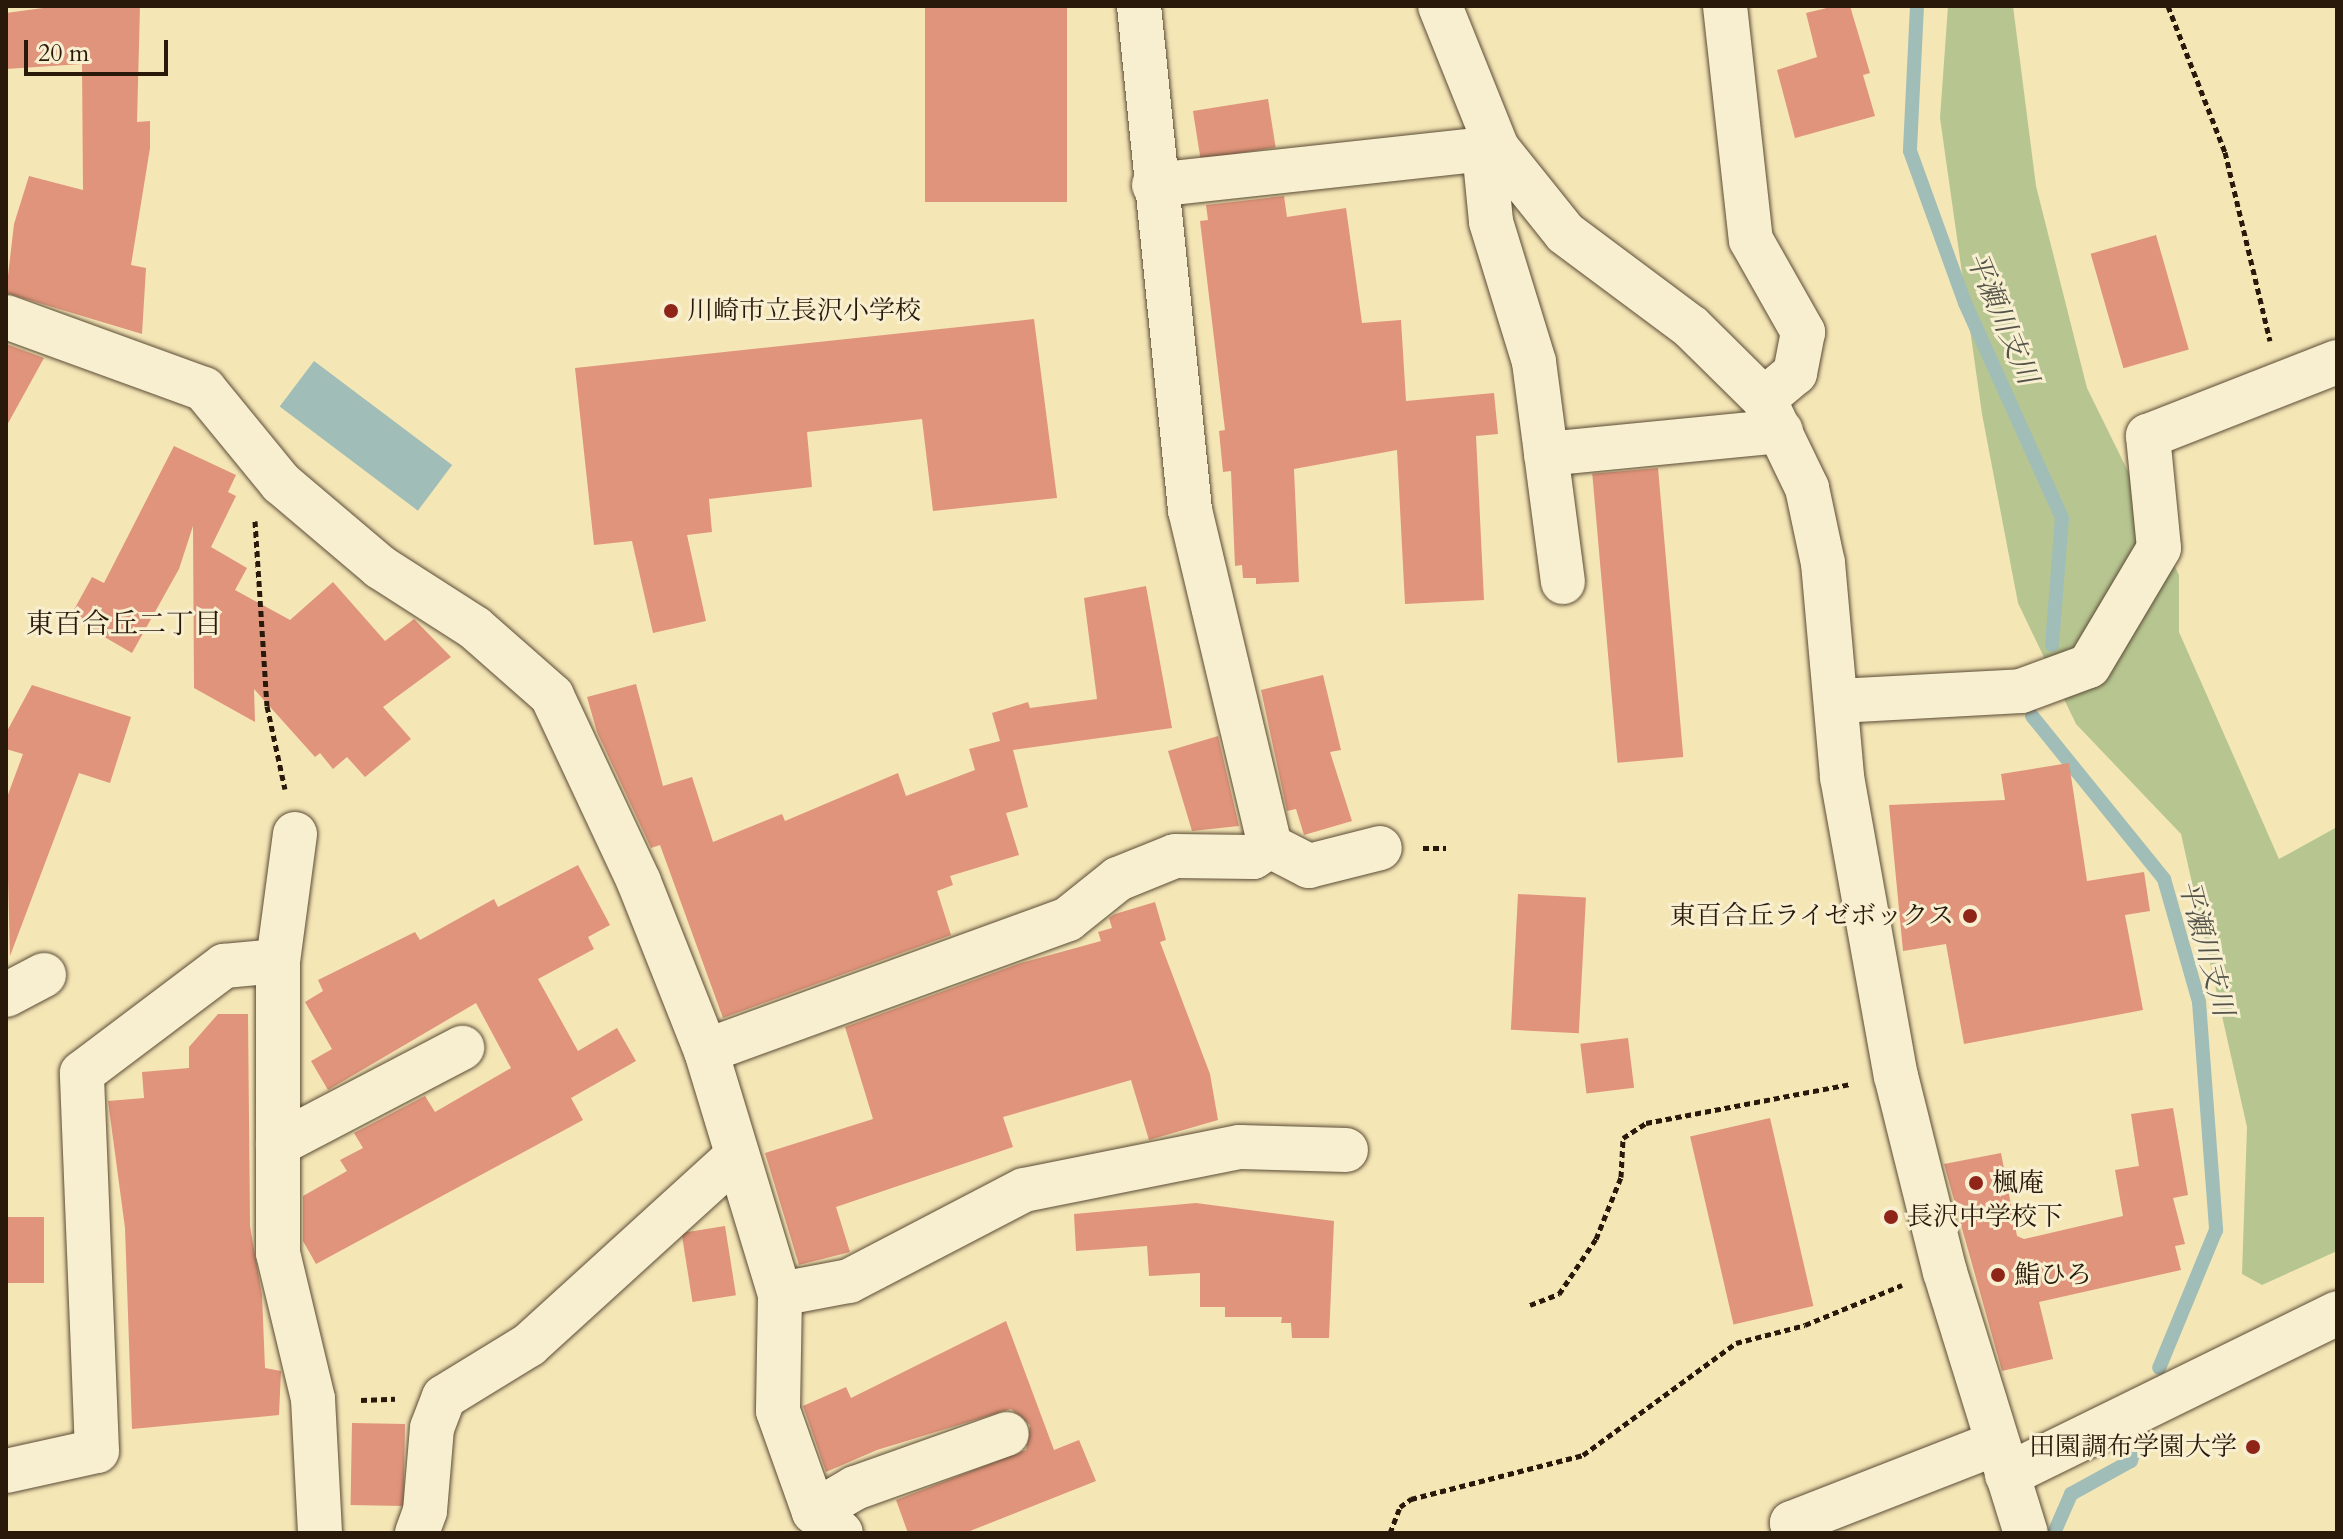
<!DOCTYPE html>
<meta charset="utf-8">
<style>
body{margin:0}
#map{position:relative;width:2343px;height:1539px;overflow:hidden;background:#f5e6b6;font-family:Cardo,"Noto Serif JP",serif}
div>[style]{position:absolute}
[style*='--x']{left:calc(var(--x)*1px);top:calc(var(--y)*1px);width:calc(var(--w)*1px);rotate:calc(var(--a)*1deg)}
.green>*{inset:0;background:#b7c691}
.water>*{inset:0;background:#a0bdb8;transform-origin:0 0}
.stream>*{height:14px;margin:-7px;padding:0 7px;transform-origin:7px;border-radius:7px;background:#a0bdb8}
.building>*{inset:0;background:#e0947b;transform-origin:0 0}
.path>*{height:5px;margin-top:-2.5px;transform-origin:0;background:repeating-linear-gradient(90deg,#28190b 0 6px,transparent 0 10px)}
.roads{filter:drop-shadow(0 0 2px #5b4c36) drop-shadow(0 0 2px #5b4c36)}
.minor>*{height:44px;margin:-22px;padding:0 22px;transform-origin:22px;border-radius:22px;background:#f8efd0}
.dots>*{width:22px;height:22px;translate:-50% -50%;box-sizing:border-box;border:4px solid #f8efd0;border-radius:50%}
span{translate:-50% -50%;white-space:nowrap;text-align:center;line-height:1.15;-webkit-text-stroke:6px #f8efd0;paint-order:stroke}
.poi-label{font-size:26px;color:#28190b}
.left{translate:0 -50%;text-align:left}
.right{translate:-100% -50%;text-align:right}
.water-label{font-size:28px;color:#525248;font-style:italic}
.neighbourhood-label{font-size:28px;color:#28190b}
.frame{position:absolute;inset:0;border:8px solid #28190b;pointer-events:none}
.scale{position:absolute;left:24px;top:40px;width:144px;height:36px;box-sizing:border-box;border:4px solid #28190b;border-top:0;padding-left:10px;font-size:24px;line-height:28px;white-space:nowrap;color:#28190b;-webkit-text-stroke:6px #f8efd0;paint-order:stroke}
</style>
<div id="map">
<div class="green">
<i style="clip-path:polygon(1948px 6px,2013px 6px,2036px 186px,2087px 388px,2179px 575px,2179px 632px,2279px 859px,2337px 827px,2337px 1251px,2262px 1285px,2242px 1274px,2247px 1127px,2181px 834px,2076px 724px,2018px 603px,1982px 414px,1940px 118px)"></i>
</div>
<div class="water">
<i style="left:314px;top:361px;width:173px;height:57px;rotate:37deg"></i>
</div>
<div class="stream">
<i style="--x:1917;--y:6;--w:145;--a:92.8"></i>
<i style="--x:1910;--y:151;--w:162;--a:70.1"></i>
<i style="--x:1965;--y:303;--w:236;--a:65.7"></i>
<i style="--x:2062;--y:518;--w:127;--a:94.5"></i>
<i style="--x:2032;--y:716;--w:210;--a:51"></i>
<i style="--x:2164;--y:879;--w:128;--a:74.1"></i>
<i style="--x:2199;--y:1002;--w:229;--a:85.7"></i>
<i style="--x:2216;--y:1230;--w:149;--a:112.4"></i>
<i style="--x:2054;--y:1533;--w:43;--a:-66.4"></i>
<i style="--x:2071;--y:1494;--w:68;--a:-28.8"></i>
<i style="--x:2131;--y:1461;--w:27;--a:-73"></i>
</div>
<div class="building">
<i style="clip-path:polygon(58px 6px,140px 6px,137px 122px,150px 121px,150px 148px,131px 265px,146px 268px,142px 334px,6px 293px,14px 224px,29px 176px,83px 190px,82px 64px,6px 69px,6px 13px)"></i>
<i style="left:925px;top:6px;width:142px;height:196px"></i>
<i style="clip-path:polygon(1835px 6px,1850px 6px,1870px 73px,1863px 75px,1875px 116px,1795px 138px,1777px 70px,1817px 57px,1806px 13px)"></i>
<i style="left:1268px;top:99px;width:49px;height:76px;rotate:81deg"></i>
<i style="clip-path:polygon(1284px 196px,1287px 217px,1346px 208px,1362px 323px,1401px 320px,1406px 401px,1494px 393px,1498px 434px,1476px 436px,1484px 600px,1405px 604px,1397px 450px,1294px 469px,1299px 582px,1256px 584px,1256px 578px,1243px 578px,1242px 565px,1235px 566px,1231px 471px,1223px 472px,1219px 431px,1225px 430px,1200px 221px,1208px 220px,1206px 205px)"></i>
<i style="left:2156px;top:235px;width:119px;height:68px;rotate:74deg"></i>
<i style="clip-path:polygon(1034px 319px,1057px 498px,933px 511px,922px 419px,807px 432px,812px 487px,709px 499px,712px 532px,687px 535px,706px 621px,653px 633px,632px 541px,594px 545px,575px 368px)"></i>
<i style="clip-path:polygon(6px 344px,44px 358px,6px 427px)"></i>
<i style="clip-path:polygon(174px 446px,236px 475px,228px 492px,236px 496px,211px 547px,247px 568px,235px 590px,290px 620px,333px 582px,385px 641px,414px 619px,451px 657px,383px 707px,411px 739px,365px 777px,347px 757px,333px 769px,320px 753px,315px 757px,254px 689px,255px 722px,194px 688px,193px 526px,179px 569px,132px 653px,70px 617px,92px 577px,104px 583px)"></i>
<i style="left:1658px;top:468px;width:290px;height:66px;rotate:85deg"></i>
<i style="clip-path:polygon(1146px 586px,1172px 728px,1013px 750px,1028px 807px,1006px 813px,1019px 855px,950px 876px,953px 885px,937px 891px,951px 935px,723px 1018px,660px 845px,651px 848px,597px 732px,587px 697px,636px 684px,663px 786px,692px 777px,713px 842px,782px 814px,785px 821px,898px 773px,906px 796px,975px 770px,969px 749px,1000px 741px,992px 713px,1028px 702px,1030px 708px,1097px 699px,1084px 598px)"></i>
<i style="clip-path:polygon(1323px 675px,1341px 750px,1330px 752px,1352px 821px,1304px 835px,1296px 809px,1287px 811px,1261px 690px)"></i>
<i style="clip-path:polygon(32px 685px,131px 717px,110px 783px,79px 773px,10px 956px,6px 800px,23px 754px,6px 749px,6px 733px)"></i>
<i style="clip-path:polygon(1218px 736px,1239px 826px,1192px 831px,1168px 751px)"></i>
<i style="clip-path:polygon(2069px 763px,2087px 881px,2144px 872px,2150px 911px,2125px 915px,2143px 1010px,1964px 1044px,1946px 944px,1903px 951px,1889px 805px,2005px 800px,2001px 774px)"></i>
<i style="clip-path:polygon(578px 865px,610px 925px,588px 937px,594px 949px,538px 979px,578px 1051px,617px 1028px,636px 1061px,571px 1098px,583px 1120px,316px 1264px,303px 1241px,303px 1196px,347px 1171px,340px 1160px,363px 1148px,354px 1133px,425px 1096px,435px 1112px,511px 1068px,476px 1003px,328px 1090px,311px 1061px,332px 1049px,305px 1002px,323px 991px,318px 980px,415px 932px,420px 940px,494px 899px,498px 907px)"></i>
<i style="left:1518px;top:894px;width:68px;height:136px;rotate:3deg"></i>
<i style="clip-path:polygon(1155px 902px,1166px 940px,1160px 942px,1210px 1074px,1218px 1120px,1149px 1140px,1131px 1080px,1003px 1117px,1013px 1147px,836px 1207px,850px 1252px,799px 1265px,765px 1153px,873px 1119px,845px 1027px,1021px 963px,1101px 941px,1098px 932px,1112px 928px,1109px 918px,1115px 914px)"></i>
<i style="clip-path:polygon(218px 1014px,248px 1014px,250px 1226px,262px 1295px,265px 1368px,281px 1371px,279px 1415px,132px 1429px,125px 1228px,108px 1101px,144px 1098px,142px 1072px,189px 1068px,189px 1047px)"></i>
<i style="left:1628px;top:1038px;width:50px;height:48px;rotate:83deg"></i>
<i style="clip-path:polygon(2173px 1108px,2188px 1195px,2173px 1198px,2185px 1244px,2175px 1246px,2181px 1270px,2039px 1302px,2053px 1359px,2002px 1371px,1944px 1164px,2001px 1153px,2017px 1236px,2024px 1239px,2123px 1216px,2115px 1170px,2139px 1166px,2131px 1114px)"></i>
<i style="left:1770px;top:1118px;width:193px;height:82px;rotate:77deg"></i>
<i style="clip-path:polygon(1196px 1203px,1334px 1221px,1329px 1338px,1292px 1338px,1291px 1323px,1281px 1323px,1282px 1317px,1225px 1317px,1225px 1307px,1200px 1307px,1200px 1273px,1149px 1276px,1147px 1246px,1076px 1251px,1074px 1214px)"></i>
<i style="left:6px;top:1217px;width:38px;height:66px"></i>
<i style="left:725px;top:1226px;width:70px;height:44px;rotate:81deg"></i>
<i style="clip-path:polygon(1006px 1321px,1054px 1450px,1079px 1440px,1096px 1481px,965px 1533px,908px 1533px,896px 1500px,1026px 1450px,1030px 1425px,1011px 1409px,877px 1450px,826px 1472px,803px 1406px,846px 1387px,851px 1398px)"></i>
<i style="left:352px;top:1423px;width:53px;height:82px;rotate:1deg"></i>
</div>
<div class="path">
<i style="--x:2168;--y:6;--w:157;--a:68.7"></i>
<i style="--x:2225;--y:152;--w:194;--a:76.6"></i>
<i style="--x:255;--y:521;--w:185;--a:86.3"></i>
<i style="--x:267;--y:706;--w:85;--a:77.8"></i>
<i style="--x:1423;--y:848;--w:23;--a:0"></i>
<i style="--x:1530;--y:1305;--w:31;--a:-21"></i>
<i style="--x:1559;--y:1294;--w:66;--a:-56.1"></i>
<i style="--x:1596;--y:1239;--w:67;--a:-68"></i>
<i style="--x:1621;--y:1177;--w:39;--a:-87"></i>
<i style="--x:1623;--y:1138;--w:27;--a:-33"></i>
<i style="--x:1646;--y:1123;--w:209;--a:-10.8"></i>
<i style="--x:361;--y:1400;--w:34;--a:-2"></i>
<i style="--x:1390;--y:1533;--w:28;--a:-69"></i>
<i style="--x:1400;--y:1507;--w:14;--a:-36"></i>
<i style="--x:1411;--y:1499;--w:178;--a:-14.3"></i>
<i style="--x:1583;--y:1455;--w:190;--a:-36.2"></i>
<i style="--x:1736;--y:1343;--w:71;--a:-14.6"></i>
<i style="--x:1805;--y:1325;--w:105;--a:-22.4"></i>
</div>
<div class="roads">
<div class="minor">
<i style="--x:1139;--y:6;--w:507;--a:84.22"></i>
<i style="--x:1190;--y:510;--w:345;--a:76.6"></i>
<i style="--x:1440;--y:6;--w:153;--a:68.1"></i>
<i style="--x:1497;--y:148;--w:109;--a:51.3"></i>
<i style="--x:1565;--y:233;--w:157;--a:36.7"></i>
<i style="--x:1691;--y:327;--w:103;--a:44.6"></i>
<i style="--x:1764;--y:399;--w:99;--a:64.2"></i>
<i style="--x:1807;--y:488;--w:77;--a:78"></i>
<i style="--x:1823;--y:563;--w:215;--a:84.9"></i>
<i style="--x:1842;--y:777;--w:304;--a:79.8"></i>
<i style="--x:1896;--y:1076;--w:202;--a:76"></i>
<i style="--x:1945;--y:1272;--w:273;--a:72.8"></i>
<i style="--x:1725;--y:6;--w:235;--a:83.7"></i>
<i style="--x:1751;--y:240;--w:106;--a:60.5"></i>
<i style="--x:1803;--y:332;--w:42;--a:101"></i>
<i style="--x:1795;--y:373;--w:40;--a:140"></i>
<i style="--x:1484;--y:150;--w:72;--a:84.4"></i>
<i style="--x:1491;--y:222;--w:146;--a:72.9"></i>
<i style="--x:1534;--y:362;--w:222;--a:82.5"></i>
<i style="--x:1154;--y:185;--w:345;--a:-6.2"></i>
<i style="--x:6;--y:317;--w:211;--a:20"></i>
<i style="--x:204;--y:389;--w:122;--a:50.7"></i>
<i style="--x:281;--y:483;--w:130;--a:40.3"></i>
<i style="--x:380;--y:567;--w:113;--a:32.7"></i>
<i style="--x:475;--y:628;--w:103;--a:41.4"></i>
<i style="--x:552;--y:696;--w:205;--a:64.9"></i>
<i style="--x:639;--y:882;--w:182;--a:68.4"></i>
<i style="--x:706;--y:1051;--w:254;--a:73.1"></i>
<i style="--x:780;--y:1294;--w:117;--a:91"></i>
<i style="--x:778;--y:1411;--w:107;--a:70.4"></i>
<i style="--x:814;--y:1512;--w:34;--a:38"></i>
<i style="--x:1546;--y:454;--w:236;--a:-5.6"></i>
<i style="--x:1838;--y:701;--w:183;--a:-3.1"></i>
<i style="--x:2021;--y:691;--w:72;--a:-20.2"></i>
<i style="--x:2089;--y:666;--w:137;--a:-59.3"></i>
<i style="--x:2159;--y:548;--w:113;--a:-95.6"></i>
<i style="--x:2148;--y:436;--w:203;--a:-21.4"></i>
<i style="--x:295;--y:834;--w:128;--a:97.6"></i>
<i style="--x:278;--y:961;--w:292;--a:90"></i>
<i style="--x:278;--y:1253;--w:150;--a:76.5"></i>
<i style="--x:313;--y:1399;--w:134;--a:87"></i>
<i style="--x:1270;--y:846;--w:44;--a:27.1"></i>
<i style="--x:1309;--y:866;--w:73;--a:-14.2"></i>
<i style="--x:6;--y:995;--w:43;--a:-27.8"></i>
<i style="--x:706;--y:1051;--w:385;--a:-20"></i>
<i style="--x:1068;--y:919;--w:64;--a:-38.7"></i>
<i style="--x:1118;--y:879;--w:61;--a:-22"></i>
<i style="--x:1175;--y:856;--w:78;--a:0.7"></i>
<i style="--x:1253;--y:857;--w:20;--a:-33"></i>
<i style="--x:278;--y:1144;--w:208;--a:-27.6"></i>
<i style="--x:780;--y:1294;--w:70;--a:-10.7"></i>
<i style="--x:849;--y:1281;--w:197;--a:-27.5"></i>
<i style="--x:1024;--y:1190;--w:220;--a:-11.3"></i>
<i style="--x:1240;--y:1147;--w:106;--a:1.6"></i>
<i style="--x:6;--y:1471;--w:93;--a:-12.4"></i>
<i style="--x:97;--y:1451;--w:378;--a:-92.3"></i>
<i style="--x:82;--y:1073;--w:178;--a:-37"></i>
<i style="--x:224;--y:966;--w:54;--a:-5.3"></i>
<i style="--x:2007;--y:1475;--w:368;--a:-26.1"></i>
<i style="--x:814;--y:1512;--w:48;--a:-30.3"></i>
<i style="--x:855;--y:1488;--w:161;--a:-19.6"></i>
<i style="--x:417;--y:1533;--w:23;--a:-70"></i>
<i style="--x:425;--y:1511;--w:83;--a:-85.2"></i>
<i style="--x:432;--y:1428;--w:33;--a:-69"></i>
<i style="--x:444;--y:1397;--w:100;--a:-31.5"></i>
<i style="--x:529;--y:1345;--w:281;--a:-42.3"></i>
<i style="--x:1796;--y:1533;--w:11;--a:-112"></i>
<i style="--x:1792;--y:1523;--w:220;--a:-21.3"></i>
</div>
</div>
<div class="dots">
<i style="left:671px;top:311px;background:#8f2418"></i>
<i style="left:1970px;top:916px;background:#8f2418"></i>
<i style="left:1976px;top:1183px;background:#8f2418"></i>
<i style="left:1891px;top:1217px;background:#8f2418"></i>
<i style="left:1998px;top:1275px;background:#8f2418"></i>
<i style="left:2253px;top:1447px;background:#8f2418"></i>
</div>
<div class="poi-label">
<span class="left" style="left:687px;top:311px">川崎市立長沢小学校</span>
<span class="right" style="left:1954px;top:916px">東百合丘ライゼボックス</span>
<span class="left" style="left:1992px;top:1183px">楓庵</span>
<span class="left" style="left:1907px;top:1217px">長沢中学校下</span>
<span class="left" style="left:2014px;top:1275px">鮨ひろ</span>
<span class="right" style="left:2237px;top:1447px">田園調布学園大学</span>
</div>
<div class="water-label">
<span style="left:2002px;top:318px;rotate:67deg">平瀬川支川</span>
<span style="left:2206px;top:948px;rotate:75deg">平瀬川支川</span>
</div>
<div class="neighbourhood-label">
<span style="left:124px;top:624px">東百合丘二丁目</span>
</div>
<div class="frame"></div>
<div class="scale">20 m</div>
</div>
